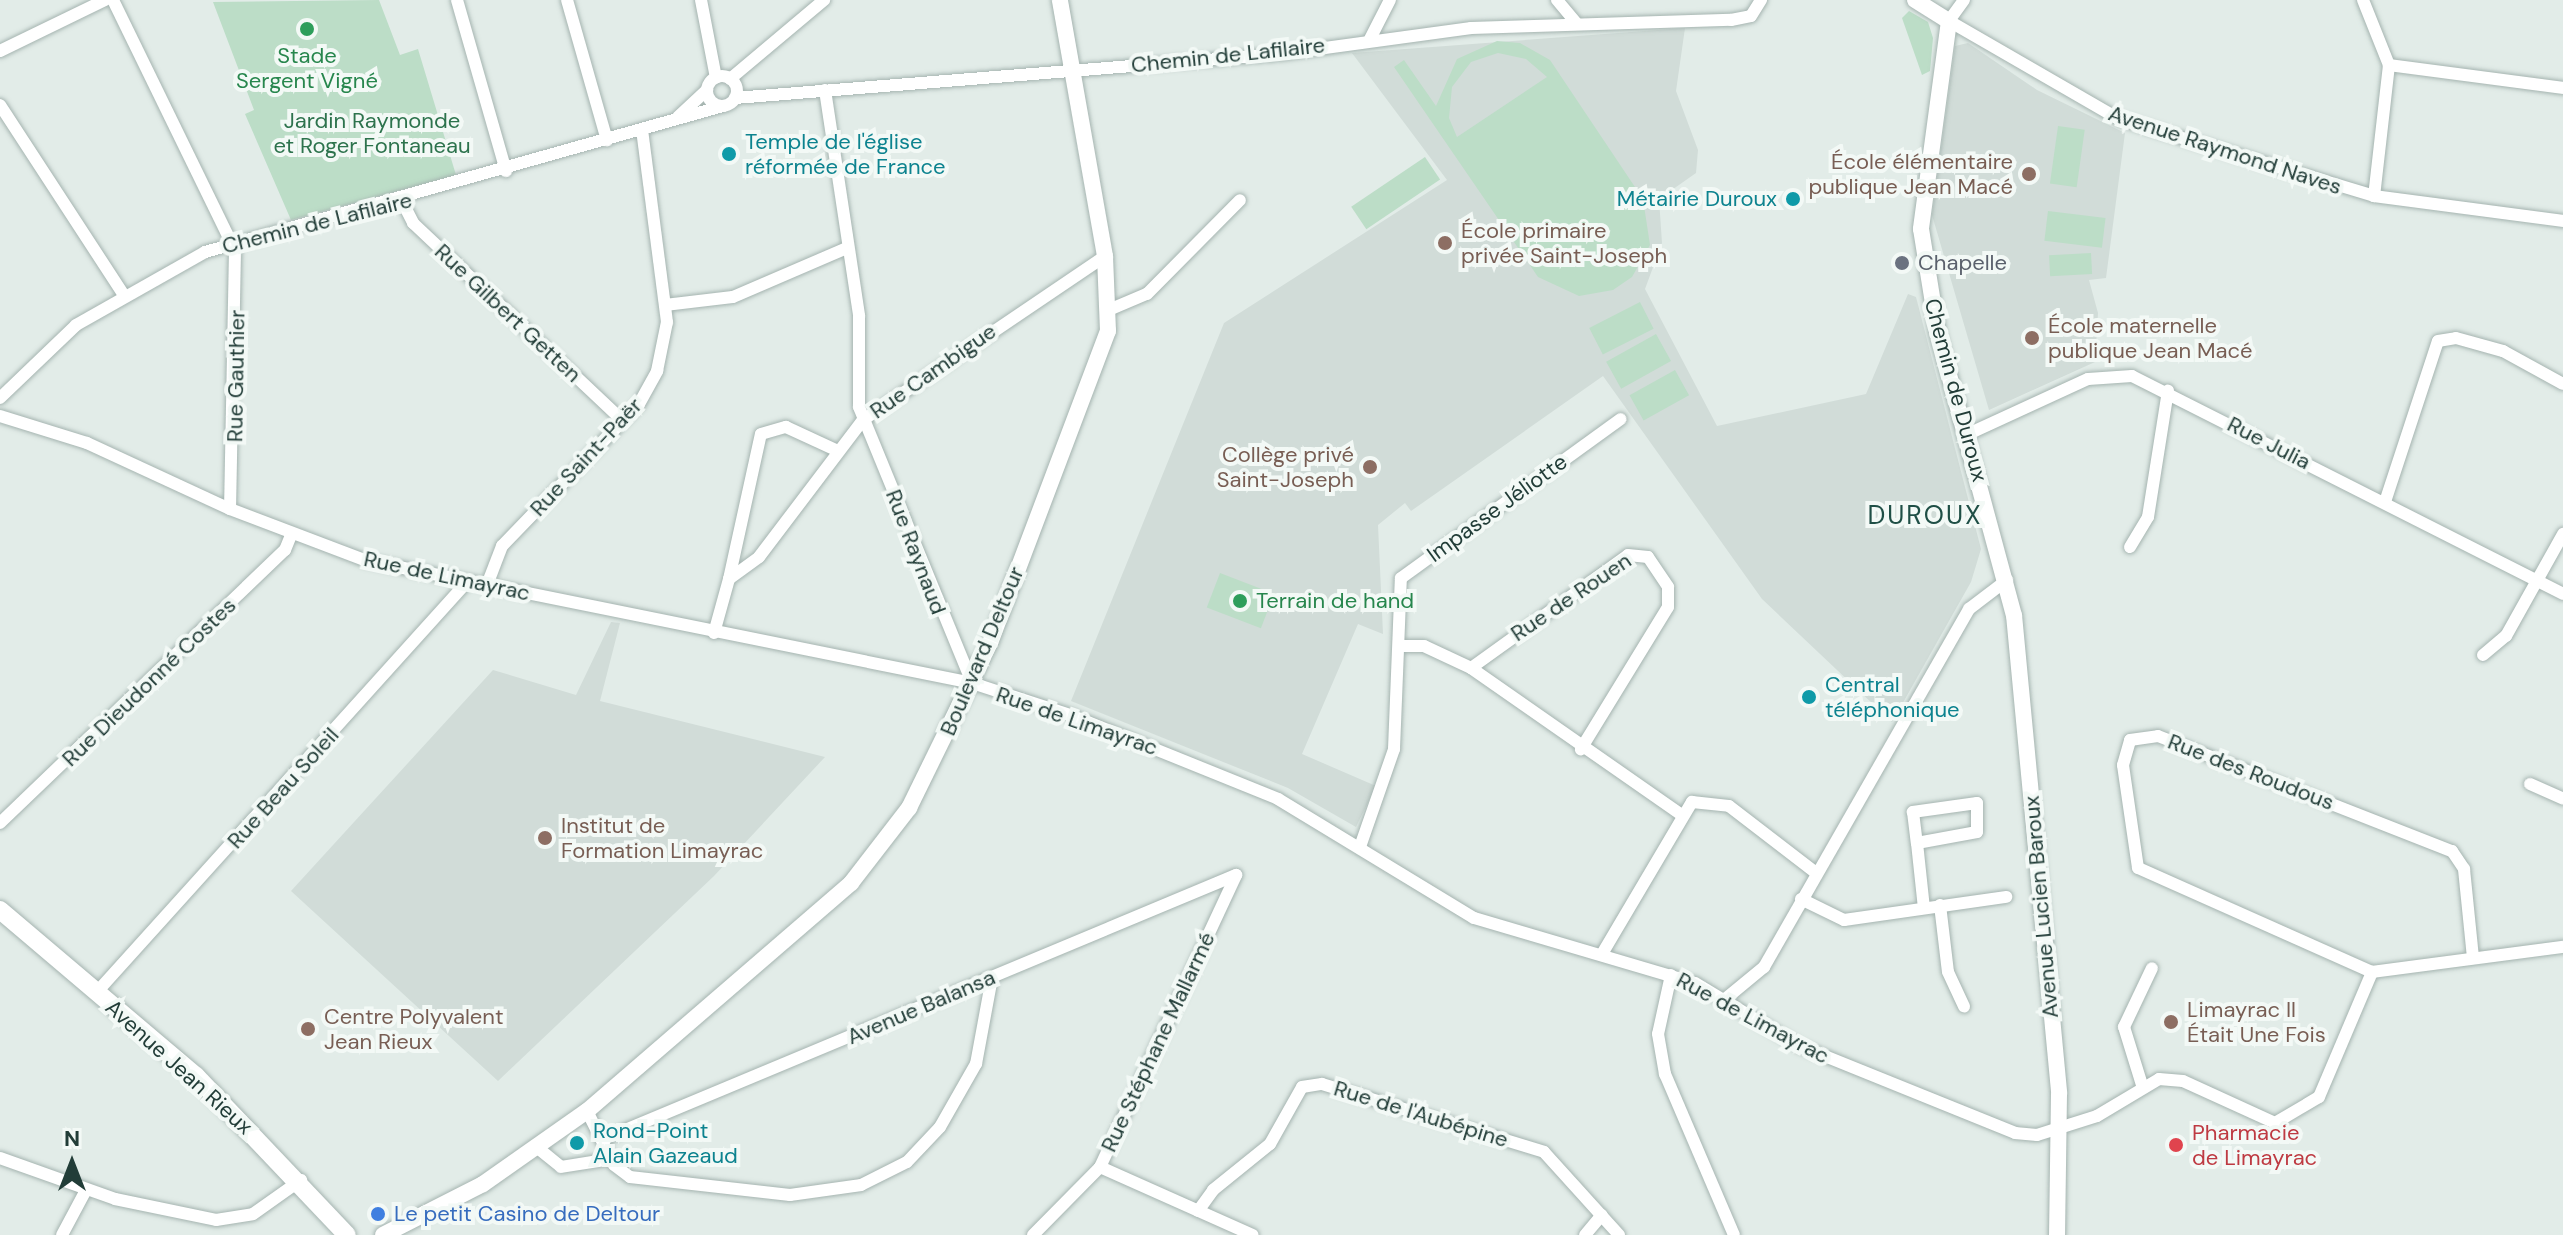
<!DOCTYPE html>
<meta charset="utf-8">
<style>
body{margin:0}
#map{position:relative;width:2563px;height:1235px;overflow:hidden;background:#e2ece8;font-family:"DM Sans",sans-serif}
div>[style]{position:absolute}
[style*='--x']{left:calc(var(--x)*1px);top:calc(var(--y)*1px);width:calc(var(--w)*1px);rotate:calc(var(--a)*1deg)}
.built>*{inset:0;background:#d1dcd8}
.green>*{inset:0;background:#bcddc7;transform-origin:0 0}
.roads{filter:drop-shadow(0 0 2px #a5b4b0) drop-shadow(0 0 2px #a5b4b0)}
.minor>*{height:12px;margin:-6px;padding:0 6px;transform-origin:6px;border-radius:6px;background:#fff}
.minor>.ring{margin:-6px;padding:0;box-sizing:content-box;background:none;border:12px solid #fff;border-radius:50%}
.tertiary>*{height:16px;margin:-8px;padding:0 8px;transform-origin:8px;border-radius:8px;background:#fff}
.secondary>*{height:18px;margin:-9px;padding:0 9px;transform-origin:9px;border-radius:9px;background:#fff}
.dots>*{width:22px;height:22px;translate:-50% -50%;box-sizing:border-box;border:4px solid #f3f9f6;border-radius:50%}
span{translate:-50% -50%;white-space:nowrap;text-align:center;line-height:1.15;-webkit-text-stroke:8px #f3f9f6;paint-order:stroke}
.leisure-label{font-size:22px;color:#27864d}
.left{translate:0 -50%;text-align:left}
.street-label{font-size:22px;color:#223d38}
.park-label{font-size:22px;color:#2d734d}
.culture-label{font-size:22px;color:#0d838f}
.right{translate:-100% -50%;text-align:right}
.education-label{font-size:22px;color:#785e54}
.worship-label{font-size:22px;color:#5b616d}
.health-label{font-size:22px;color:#be3a42}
.shop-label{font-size:22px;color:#366cbe}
.quarter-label{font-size:26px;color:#1f4f46;letter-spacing:2px}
.north{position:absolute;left:32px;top:1123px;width:80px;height:80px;-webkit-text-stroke:6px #f3f9f6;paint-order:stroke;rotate:0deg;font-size:22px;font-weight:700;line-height:32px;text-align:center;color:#223d38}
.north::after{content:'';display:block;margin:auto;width:28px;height:36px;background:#223d38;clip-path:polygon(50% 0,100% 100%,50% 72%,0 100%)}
</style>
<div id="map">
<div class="built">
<i style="clip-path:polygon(1685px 28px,1676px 91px,1698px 150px,1696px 173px,1659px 199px,1662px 243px,1645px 289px,1717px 426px,1866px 394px,1908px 294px,1916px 297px,1981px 549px,1971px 582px,1892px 722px,1762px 599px,1603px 376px,1411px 511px,1405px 503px,1378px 525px,1383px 634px,1358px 624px,1302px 754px,1376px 786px,1356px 827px,1288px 788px,1071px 701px,1224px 323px,1447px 180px,1352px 53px)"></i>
<i style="clip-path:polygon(1968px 43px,2037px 90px,2125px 133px,2106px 278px,2089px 280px,2098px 313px,2095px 362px,1989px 410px,1932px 215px,1955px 46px)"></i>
<i style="clip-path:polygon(611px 622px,620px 623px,600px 701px,825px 757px,714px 876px,498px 1081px,291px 891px,493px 670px,576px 695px)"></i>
</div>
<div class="green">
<i style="clip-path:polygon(379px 0,400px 55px,418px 49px,456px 175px,291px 220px,245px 114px,254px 110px,213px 2px)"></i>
<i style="clip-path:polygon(1909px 11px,1928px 22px,1933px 38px,1930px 71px,1922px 75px,1902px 18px)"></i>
<i style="clip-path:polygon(evenodd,1497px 41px,1520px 43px,1550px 60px,1643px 199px,1650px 245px,1632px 277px,1613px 290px,1579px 296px,1538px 277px,1394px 67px,1404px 60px,1436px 106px,1457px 59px,1497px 41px,1498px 53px,1526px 59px,1547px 77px,1457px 137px,1449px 118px,1452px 87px,1471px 62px,1498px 53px)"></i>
<i style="left:2058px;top:126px;width:27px;height:58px;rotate:8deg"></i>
<i style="left:1425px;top:157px;width:27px;height:89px;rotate:56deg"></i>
<i style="left:2048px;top:211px;width:58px;height:30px;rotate:7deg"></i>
<i style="left:2091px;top:253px;width:21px;height:42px;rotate:87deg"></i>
<i style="left:1640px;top:302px;width:30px;height:57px;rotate:63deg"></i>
<i style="left:1656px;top:334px;width:31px;height:57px;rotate:61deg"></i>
<i style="left:1675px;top:370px;width:29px;height:52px;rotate:61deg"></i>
<i style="left:1220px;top:573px;width:58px;height:37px;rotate:21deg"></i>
</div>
<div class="roads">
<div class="minor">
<i style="--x:113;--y:0;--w:278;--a:64"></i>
<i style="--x:235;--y:250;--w:259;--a:91.1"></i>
<i style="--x:457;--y:0;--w:178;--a:74"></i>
<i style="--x:567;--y:0;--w:146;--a:74.1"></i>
<i style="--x:701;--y:0;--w:79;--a:79.1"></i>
<i style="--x:1557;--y:0;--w:31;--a:50"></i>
<i style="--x:1964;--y:0;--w:26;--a:126"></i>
<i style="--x:1949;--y:21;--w:196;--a:30"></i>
<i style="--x:2119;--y:119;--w:266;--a:16.8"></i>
<i style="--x:2374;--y:196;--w:191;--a:7.5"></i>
<i style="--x:2363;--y:0;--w:70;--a:68.2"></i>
<i style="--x:2389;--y:65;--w:132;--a:96.5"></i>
<i style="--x:1370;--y:39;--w:44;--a:-62.9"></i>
<i style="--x:0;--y:51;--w:117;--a:-25.9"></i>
<i style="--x:2389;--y:65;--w:176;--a:7.5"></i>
<i class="ring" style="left:707px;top:76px;width:18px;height:18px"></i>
<i style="--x:730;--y:79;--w:123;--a:-40"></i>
<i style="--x:825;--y:90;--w:229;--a:81.4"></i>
<i style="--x:859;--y:316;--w:91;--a:90"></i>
<i style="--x:859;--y:407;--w:298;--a:67.7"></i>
<i style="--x:735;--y:98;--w:548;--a:-4.61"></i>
<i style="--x:1281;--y:54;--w:192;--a:-7.8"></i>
<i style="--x:1471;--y:28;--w:260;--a:-1.8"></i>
<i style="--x:1731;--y:20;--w:20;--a:-11"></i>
<i style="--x:1751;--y:16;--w:19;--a:-58"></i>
<i style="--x:0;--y:105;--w:227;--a:56.9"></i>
<i style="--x:678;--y:117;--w:40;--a:-43"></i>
<i style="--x:402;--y:201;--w:25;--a:63"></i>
<i style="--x:413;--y:223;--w:287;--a:43.3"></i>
<i style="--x:665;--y:305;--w:68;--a:-6.7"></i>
<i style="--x:733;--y:297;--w:124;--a:-23.3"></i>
<i style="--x:1111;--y:309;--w:39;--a:-23"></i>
<i style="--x:1147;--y:294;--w:132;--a:-45.3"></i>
<i style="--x:0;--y:398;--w:105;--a:-43.8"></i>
<i style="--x:76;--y:325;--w:148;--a:-29.5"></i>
<i style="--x:205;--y:252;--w:538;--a:-15.74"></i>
<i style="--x:0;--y:416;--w:91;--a:17.2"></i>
<i style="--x:87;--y:443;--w:157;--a:24.8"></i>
<i style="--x:230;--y:509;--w:143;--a:20.8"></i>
<i style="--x:364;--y:560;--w:620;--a:11.44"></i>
<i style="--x:972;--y:683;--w:106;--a:18.1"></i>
<i style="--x:1073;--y:716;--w:221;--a:22"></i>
<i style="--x:1278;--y:799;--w:229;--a:31.3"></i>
<i style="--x:1474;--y:918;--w:230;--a:16.4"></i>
<i style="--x:1695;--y:983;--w:122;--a:31"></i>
<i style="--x:1800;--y:1046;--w:232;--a:22"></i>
<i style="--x:2015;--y:1133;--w:22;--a:5"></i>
<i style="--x:2037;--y:1135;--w:63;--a:-17.6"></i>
<i style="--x:2097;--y:1116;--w:72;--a:-30.8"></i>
<i style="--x:2159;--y:1079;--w:24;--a:5"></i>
<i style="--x:2183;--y:1081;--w:101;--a:24.5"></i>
<i style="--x:2275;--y:1123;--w:51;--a:-30.6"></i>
<i style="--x:2319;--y:1097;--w:136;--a:-67"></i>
<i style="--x:2372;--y:972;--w:193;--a:-7.5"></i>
<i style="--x:1966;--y:435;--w:134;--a:-24.7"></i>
<i style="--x:2088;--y:379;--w:44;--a:-3.9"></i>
<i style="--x:2132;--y:376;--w:483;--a:26.8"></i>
<i style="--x:2385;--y:502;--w:169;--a:-71.8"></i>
<i style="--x:2438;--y:341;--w:18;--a:-9"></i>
<i style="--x:2456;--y:338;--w:49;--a:15.5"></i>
<i style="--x:2503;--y:351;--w:68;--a:28.8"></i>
<i style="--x:2130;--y:547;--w:35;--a:-59"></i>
<i style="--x:2148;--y:517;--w:128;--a:-81"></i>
<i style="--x:729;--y:579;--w:148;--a:-77.6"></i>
<i style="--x:761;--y:434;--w:26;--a:-16"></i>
<i style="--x:786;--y:427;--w:57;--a:24.8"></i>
<i style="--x:487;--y:585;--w:42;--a:-69"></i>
<i style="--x:502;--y:546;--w:197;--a:-46"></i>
<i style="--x:639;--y:404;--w:38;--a:-61"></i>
<i style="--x:657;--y:371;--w:50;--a:-78.5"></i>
<i style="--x:667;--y:322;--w:194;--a:-97.4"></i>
<i style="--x:714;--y:633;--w:56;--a:-74.5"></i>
<i style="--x:729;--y:579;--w:37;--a:-36"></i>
<i style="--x:759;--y:557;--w:172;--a:-52.8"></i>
<i style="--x:863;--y:420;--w:292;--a:-34.1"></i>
<i style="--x:1399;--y:646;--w:25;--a:0"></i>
<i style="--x:1424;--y:646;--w:52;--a:25.1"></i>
<i style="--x:1471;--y:668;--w:255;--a:34.9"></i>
<i style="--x:2483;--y:655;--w:30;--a:-40"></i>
<i style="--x:2506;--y:636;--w:117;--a:-60.8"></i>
<i style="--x:1471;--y:668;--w:193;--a:-35.7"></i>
<i style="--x:1628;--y:555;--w:20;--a:6"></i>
<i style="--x:1648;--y:557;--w:36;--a:56"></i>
<i style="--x:1668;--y:587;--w:20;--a:90"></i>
<i style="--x:1668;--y:607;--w:167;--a:121.5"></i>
<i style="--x:2530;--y:784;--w:36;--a:24"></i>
<i style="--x:0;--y:823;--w:395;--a:-43.8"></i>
<i style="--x:285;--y:550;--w:16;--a:-68"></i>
<i style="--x:1917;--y:843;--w:61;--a:-10.4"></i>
<i style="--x:1977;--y:832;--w:29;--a:-90"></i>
<i style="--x:1977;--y:803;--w:65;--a:172"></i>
<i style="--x:1913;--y:812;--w:31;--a:83"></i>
<i style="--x:1917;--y:843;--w:65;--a:83.9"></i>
<i style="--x:1361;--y:844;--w:101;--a:-70.8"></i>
<i style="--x:1394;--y:749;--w:171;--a:-87.7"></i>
<i style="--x:1401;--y:578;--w:271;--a:-35.9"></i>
<i style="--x:1801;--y:899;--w:48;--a:26"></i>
<i style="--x:1844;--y:920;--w:164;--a:-8.1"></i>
<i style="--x:1940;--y:905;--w:67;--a:83.2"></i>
<i style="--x:1948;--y:972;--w:38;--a:65"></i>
<i style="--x:1602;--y:954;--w:177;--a:-59.4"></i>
<i style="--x:1692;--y:802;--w:37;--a:6"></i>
<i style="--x:1729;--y:806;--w:110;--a:37.6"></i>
<i style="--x:2372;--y:972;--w:256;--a:-156"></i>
<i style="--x:2138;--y:868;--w:104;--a:-98.3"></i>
<i style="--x:2123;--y:765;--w:26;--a:-74"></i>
<i style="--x:2130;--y:740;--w:28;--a:-8"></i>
<i style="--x:2158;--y:736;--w:316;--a:21.4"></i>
<i style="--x:2452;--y:851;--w:22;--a:56"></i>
<i style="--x:2464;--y:869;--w:88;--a:84.2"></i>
<i style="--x:1671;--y:975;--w:60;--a:102.4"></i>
<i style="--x:1658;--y:1034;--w:41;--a:80.1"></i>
<i style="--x:1665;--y:1074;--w:175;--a:66.8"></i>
<i style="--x:96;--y:993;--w:554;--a:-47.93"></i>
<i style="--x:1724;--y:1000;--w:52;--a:-39.5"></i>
<i style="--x:1764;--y:967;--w:413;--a:-60.2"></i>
<i style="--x:1969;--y:609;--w:48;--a:-37.3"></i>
<i style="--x:2142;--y:1085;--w:61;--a:-107.2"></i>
<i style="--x:2124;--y:1027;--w:65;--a:-64.6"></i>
<i style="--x:587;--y:1111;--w:60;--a:63.4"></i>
<i style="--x:614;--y:1165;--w:20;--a:37"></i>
<i style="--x:630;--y:1177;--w:161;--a:6.4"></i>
<i style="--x:790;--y:1195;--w:72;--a:-8"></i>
<i style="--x:861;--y:1185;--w:51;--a:-26.6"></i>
<i style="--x:907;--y:1162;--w:48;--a:-46.7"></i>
<i style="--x:940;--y:1127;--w:73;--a:-60.3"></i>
<i style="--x:976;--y:1064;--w:87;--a:-79.5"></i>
<i style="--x:606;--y:1138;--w:683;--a:-22.66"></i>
<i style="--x:539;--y:1149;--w:28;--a:39"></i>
<i style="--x:561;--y:1167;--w:51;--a:-9.1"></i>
<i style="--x:0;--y:1158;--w:122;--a:19.6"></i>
<i style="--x:115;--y:1199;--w:103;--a:11.7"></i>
<i style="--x:216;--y:1220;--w:37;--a:-9"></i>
<i style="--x:253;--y:1214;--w:59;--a:-35.3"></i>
<i style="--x:1100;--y:1167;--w:167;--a:24"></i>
<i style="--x:1198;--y:1211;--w:26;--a:-54"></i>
<i style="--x:1213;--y:1190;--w:73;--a:-38.9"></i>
<i style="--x:1270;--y:1144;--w:65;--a:-60.7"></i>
<i style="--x:1302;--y:1087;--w:20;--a:-9"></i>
<i style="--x:1322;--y:1084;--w:232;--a:17"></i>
<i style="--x:1544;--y:1152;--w:112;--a:47.9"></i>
<i style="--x:62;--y:1235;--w:51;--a:-61.9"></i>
<i style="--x:1033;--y:1235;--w:95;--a:-45.4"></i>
<i style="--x:1100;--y:1167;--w:322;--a:-65"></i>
<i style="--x:1585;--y:1235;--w:26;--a:-50"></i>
</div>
<div class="tertiary">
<i style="--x:1915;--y:0;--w:40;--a:32"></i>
<i style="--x:1949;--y:21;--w:210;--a:97.7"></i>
<i style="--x:1921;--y:229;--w:106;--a:80.8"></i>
<i style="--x:1938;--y:334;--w:291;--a:74.9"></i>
<i style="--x:2014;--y:615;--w:481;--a:84.6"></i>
<i style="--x:2059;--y:1094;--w:141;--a:90.8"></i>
<i style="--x:383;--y:1235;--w:112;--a:-27"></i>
<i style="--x:483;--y:1184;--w:127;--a:-35.1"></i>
<i style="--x:587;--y:1111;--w:349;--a:-40.8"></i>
<i style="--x:851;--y:883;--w:95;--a:-52.3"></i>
<i style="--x:909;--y:808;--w:184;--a:-63.9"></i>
<i style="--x:990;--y:643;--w:334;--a:-69.3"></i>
<i style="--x:1108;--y:331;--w:75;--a:-92.3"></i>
<i style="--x:1105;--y:256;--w:260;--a:-100"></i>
</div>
<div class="secondary">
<i style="--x:0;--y:910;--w:257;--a:40.3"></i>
<i style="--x:196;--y:1076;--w:219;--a:46.5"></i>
</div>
</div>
<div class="dots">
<i style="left:307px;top:29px;background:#2e9e5b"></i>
<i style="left:729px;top:154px;background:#0f9aa8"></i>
<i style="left:2029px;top:174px;background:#8d6e63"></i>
<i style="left:1793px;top:199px;background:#0f9aa8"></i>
<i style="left:1445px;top:243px;background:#8d6e63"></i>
<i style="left:1902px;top:263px;background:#6b7280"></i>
<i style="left:2032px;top:338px;background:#8d6e63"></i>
<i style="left:1370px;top:467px;background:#8d6e63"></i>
<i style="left:1240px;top:601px;background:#2e9e5b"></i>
<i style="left:1809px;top:697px;background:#0f9aa8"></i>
<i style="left:545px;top:838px;background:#8d6e63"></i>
<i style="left:2171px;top:1022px;background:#8d6e63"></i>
<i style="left:308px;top:1029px;background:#8d6e63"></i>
<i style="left:577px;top:1143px;background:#0f9aa8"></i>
<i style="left:2176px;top:1145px;background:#e0444e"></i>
<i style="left:378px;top:1214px;background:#3f7fe0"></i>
</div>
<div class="leisure-label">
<span style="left:307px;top:68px">Stade<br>Sergent Vigné</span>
<span class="left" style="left:1256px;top:601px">Terrain de hand</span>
</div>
<div class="street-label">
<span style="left:1228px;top:55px;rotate:-6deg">Chemin de Lafilaire</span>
<span style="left:2225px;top:150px;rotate:18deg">Avenue Raymond Naves</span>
<span style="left:317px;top:223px;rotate:-14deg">Chemin de Lafilaire</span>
<span style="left:508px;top:313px;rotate:43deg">Rue Gilbert Getten</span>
<span style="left:933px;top:371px;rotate:-35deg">Rue Cambigue</span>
<span style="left:236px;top:376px;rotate:-89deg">Rue Gauthier</span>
<span style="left:1956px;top:390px;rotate:75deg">Chemin de Duroux</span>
<span style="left:2269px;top:443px;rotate:27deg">Rue Julia</span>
<span style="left:586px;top:457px;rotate:-47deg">Rue Saint-Paër</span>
<span style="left:1497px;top:508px;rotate:-36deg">Impasse Jéliotte</span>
<span style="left:916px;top:552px;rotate:69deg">Rue Raynaud</span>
<span style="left:447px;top:576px;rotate:12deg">Rue de Limayrac</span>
<span style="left:1571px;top:597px;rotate:-34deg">Rue de Rouen</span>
<span style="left:982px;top:651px;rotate:-67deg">Boulevard Deltour</span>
<span style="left:149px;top:682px;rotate:-44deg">Rue Dieudonné Costes</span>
<span style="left:1077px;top:721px;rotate:19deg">Rue de Limayrac</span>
<span style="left:2251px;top:772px;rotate:21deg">Rue des Roudous</span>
<span style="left:283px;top:788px;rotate:-48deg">Rue Beau Soleil</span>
<span style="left:2041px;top:907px;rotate:-95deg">Avenue Lucien Baroux</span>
<span style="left:921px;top:1007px;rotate:-23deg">Avenue Balansa</span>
<span style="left:1753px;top:1018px;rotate:28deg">Rue de Limayrac</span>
<span style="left:1158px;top:1042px;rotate:-65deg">Rue Stéphane Mallarmé</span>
<span style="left:179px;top:1067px;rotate:42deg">Avenue Jean Rieux</span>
<span style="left:1421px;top:1114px;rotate:17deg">Rue de l'Aubépine</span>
</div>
<div class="park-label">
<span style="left:372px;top:133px">Jardin Raymonde<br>et Roger Fontaneau</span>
</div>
<div class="culture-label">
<span class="left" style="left:745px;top:154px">Temple de l'église<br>réformée de France</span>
<span class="right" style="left:1777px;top:199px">Métairie Duroux</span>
<span class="left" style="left:1825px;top:697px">Central<br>téléphonique</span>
<span class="left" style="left:593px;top:1143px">Rond-Point<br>Alain Gazeaud</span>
</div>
<div class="education-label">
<span class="right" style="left:2013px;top:174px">École élémentaire<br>publique Jean Macé</span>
<span class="left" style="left:1461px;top:243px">École primaire<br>privée Saint-Joseph</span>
<span class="left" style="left:2048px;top:338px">École maternelle<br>publique Jean Macé</span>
<span class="right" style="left:1354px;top:467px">Collège privé<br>Saint-Joseph</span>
<span class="left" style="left:561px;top:838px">Institut de<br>Formation Limayrac</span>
<span class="left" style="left:2187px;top:1022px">Limayrac Il<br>Était Une Fois</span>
<span class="left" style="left:324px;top:1029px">Centre Polyvalent<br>Jean Rieux</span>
</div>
<div class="worship-label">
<span class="left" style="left:1918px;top:263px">Chapelle</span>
</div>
<div class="health-label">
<span class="left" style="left:2192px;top:1145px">Pharmacie<br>de Limayrac</span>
</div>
<div class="shop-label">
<span class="left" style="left:394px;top:1214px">Le petit Casino de Deltour</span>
</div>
<div class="quarter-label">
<span style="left:1925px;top:516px">DUROUX</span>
</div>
<div class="north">N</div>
</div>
